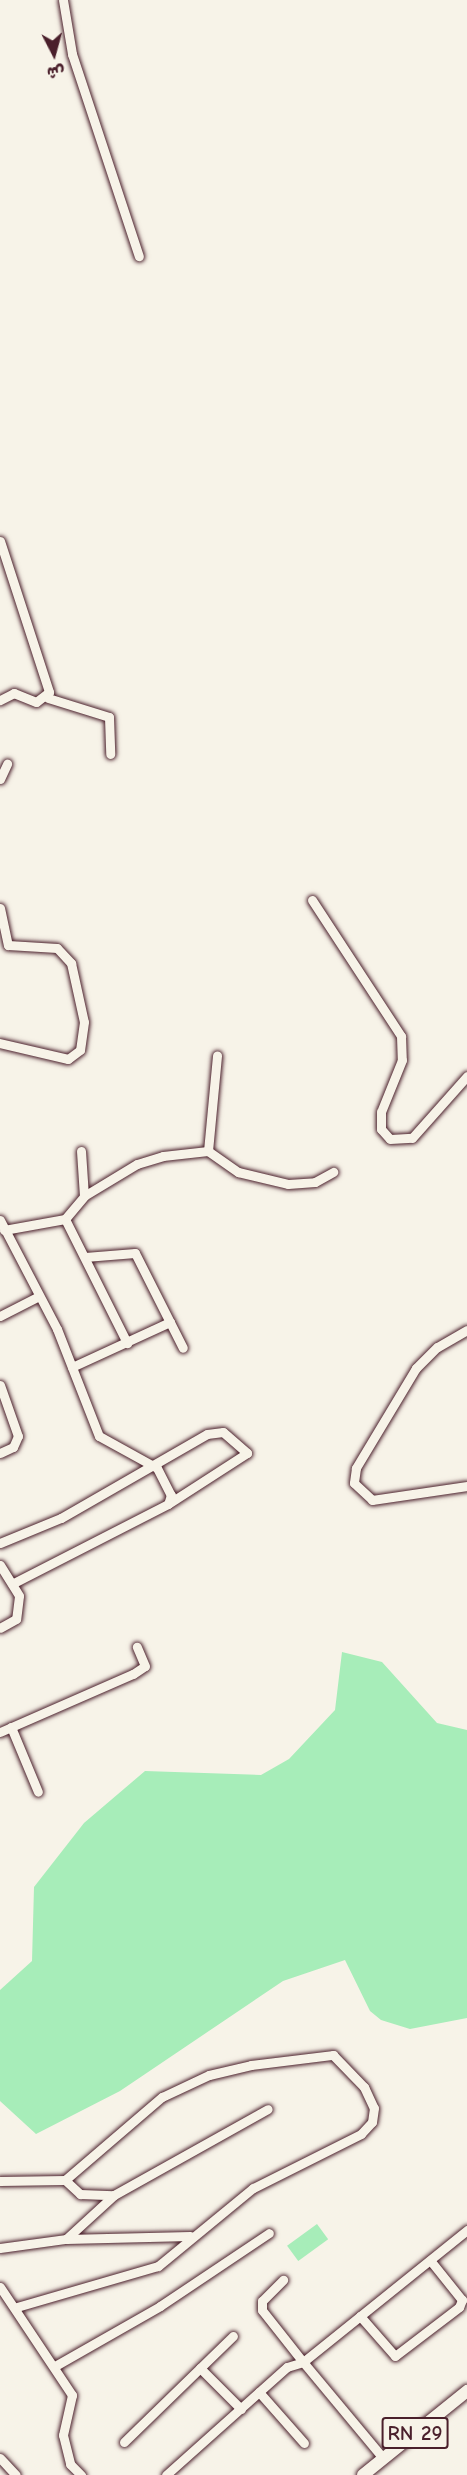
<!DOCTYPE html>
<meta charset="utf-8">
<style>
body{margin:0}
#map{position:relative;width:467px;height:2475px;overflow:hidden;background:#f7f3e8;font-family:"Comic Neue","Playpen Sans Arabic",sans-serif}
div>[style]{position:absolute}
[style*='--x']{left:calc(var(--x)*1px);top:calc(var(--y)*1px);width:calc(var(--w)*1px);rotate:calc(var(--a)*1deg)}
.green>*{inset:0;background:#a7edb9;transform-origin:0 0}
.roads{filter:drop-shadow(0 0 2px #4a1f2b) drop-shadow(0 0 2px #4a1f2b)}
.minor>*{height:9px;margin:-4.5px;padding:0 4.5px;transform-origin:4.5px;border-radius:4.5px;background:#f7f3e8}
.major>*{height:12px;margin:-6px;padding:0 6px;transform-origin:6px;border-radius:6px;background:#f7f3e8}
span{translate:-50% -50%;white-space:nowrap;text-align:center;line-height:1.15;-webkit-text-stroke:4.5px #f7f3e8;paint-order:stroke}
.shield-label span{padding:2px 4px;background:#f7f3e8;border:2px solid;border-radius:4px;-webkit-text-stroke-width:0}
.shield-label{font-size:21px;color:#4a1f2b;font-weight:700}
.north{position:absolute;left:24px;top:24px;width:60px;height:60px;-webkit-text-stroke:4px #f7f3e8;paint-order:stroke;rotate:174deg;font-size:16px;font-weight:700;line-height:24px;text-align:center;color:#4a1f2b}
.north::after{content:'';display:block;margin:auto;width:21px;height:27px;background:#4a1f2b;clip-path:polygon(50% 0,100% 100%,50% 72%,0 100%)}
</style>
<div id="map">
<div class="green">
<i style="clip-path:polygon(342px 1652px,382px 1662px,437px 1723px,467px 1730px,467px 2018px,410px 2029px,381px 2020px,370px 2011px,345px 1960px,283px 1981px,120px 2091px,36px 2134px,0 2101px,0 1990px,32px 1961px,34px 1887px,84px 1823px,145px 1771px,261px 1775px,289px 1759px,335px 1710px)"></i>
<i style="left:317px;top:2224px;width:19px;height:37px;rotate:54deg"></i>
</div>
<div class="roads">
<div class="minor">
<i style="--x:63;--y:0;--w:55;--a:80.5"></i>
<i style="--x:72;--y:54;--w:213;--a:71.7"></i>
<i style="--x:0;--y:541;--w:159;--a:72"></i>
<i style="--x:49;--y:692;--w:16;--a:142"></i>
<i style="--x:36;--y:702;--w:24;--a:-158"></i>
<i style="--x:14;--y:693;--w:16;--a:153"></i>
<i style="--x:48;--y:698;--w:64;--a:17.3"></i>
<i style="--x:109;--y:717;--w:37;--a:88"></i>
<i style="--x:0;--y:779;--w:17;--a:-65"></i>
<i style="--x:312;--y:900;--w:163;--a:56.8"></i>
<i style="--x:401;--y:1036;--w:24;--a:88"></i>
<i style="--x:402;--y:1060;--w:56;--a:112"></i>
<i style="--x:381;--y:1112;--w:17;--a:90"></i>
<i style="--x:381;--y:1129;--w:13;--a:48"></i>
<i style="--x:390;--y:1139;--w:22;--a:-3"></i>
<i style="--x:412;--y:1138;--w:83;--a:-48.4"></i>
<i style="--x:0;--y:908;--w:38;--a:78"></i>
<i style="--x:8;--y:945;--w:49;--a:3.5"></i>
<i style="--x:57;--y:948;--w:21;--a:47"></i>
<i style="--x:71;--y:963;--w:60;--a:77.6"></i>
<i style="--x:84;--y:1022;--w:28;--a:98"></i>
<i style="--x:80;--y:1050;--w:15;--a:143"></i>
<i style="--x:68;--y:1059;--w:70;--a:-166.8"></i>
<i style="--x:81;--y:1151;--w:45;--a:86.2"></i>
<i style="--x:208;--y:1151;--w:96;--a:-84.6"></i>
<i style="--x:65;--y:1219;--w:139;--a:63.4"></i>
<i style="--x:0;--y:1220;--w:123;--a:62.4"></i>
<i style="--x:57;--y:1329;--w:115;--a:68.6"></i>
<i style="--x:99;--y:1436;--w:66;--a:28.9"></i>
<i style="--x:157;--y:1468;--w:30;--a:63"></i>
<i style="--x:171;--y:1495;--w:9;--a:108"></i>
<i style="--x:168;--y:1504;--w:175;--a:152.9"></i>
<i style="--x:4;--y:1230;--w:62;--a:-10.2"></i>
<i style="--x:65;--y:1219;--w:30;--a:-50"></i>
<i style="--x:84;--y:1196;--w:62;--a:-31.1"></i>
<i style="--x:137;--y:1164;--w:27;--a:-17"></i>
<i style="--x:163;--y:1156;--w:45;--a:-6.3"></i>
<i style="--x:208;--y:1151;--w:37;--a:35"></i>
<i style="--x:238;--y:1172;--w:51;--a:13.5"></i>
<i style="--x:288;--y:1184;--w:27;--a:-4"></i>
<i style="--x:315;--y:1182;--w:21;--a:-29"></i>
<i style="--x:85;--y:1257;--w:50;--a:-4.6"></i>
<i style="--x:135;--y:1253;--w:106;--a:63.2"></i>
<i style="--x:0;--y:1316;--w:44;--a:-27.1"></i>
<i style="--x:467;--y:1330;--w:34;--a:150"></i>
<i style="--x:437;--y:1347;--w:30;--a:135"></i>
<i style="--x:416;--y:1368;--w:117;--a:121"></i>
<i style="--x:356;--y:1468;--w:15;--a:98"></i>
<i style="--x:354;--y:1483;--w:25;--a:43"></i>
<i style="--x:372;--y:1500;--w:96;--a:-8.4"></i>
<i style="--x:72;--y:1367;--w:108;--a:-24.7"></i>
<i style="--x:0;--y:1385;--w:54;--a:70.6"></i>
<i style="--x:18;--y:1436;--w:12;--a:114"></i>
<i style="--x:13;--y:1447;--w:14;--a:155"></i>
<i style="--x:0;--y:1543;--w:66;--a:-22.3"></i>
<i style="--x:61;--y:1518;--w:168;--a:-29.9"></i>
<i style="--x:207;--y:1434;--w:16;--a:-7"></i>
<i style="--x:223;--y:1432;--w:32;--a:41"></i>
<i style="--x:247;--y:1453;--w:94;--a:147.2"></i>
<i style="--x:0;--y:1565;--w:36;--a:58"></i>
<i style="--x:19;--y:1596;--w:23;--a:97"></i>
<i style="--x:16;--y:1619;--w:18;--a:151"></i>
<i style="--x:11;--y:1727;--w:70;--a:67.4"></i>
<i style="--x:0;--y:1732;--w:145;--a:-23.6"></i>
<i style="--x:133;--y:1674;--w:14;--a:-34"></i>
<i style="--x:145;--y:1666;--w:21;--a:-113"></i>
<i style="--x:65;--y:2180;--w:21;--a:43"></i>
<i style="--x:80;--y:2194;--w:33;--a:2"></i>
<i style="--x:0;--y:2181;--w:65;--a:-0.9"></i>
<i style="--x:65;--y:2180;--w:128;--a:-40.6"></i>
<i style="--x:162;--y:2097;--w:52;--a:-25.1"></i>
<i style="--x:209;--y:2075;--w:43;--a:-13.4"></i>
<i style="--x:251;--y:2065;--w:83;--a:-7"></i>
<i style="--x:333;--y:2055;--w:45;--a:45.9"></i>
<i style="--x:364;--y:2087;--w:23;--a:65"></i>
<i style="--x:374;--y:2108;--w:14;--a:98"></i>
<i style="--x:372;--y:2122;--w:16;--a:133"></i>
<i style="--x:361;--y:2134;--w:121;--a:153.4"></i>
<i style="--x:253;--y:2188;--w:123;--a:140.6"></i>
<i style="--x:158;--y:2266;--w:147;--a:163.8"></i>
<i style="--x:66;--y:2239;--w:65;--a:-42.5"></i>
<i style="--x:114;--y:2195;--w:176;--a:-29.2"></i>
<i style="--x:0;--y:2248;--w:67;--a:-7.8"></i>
<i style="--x:66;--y:2239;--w:124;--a:-1.4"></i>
<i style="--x:0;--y:2287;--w:130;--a:56.3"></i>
<i style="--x:72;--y:2395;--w:41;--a:102.7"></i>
<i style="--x:63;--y:2435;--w:30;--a:76"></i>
<i style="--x:70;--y:2464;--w:16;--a:45"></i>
<i style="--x:360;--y:2316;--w:53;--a:48.8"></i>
<i style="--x:395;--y:2356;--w:81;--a:-37.4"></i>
<i style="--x:459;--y:2307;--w:8;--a:-67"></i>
<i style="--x:462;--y:2300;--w:51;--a:-128.7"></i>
<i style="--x:55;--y:2366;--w:121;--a:-29.7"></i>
<i style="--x:160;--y:2306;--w:131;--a:-33.8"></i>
<i style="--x:200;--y:2368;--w:58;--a:45"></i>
<i style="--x:259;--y:2392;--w:68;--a:48.6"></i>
<i style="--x:124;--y:2442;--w:152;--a:-44.2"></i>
<i style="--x:0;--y:2458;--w:23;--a:47"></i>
<i style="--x:383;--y:2458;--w:125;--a:-129.8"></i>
<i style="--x:303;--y:2362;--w:211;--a:-38.8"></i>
<i style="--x:166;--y:2475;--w:162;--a:-41.8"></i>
<i style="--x:287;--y:2367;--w:17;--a:-17"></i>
<i style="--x:303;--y:2362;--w:66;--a:-128.3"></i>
<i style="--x:262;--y:2310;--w:9;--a:-90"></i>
<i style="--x:262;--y:2301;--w:30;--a:-45"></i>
</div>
<div class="major">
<i style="--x:363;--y:2475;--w:134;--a:-38.9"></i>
</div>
</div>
<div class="shield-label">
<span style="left:415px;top:2433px">RN 29</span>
</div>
<div class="north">ش</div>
</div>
